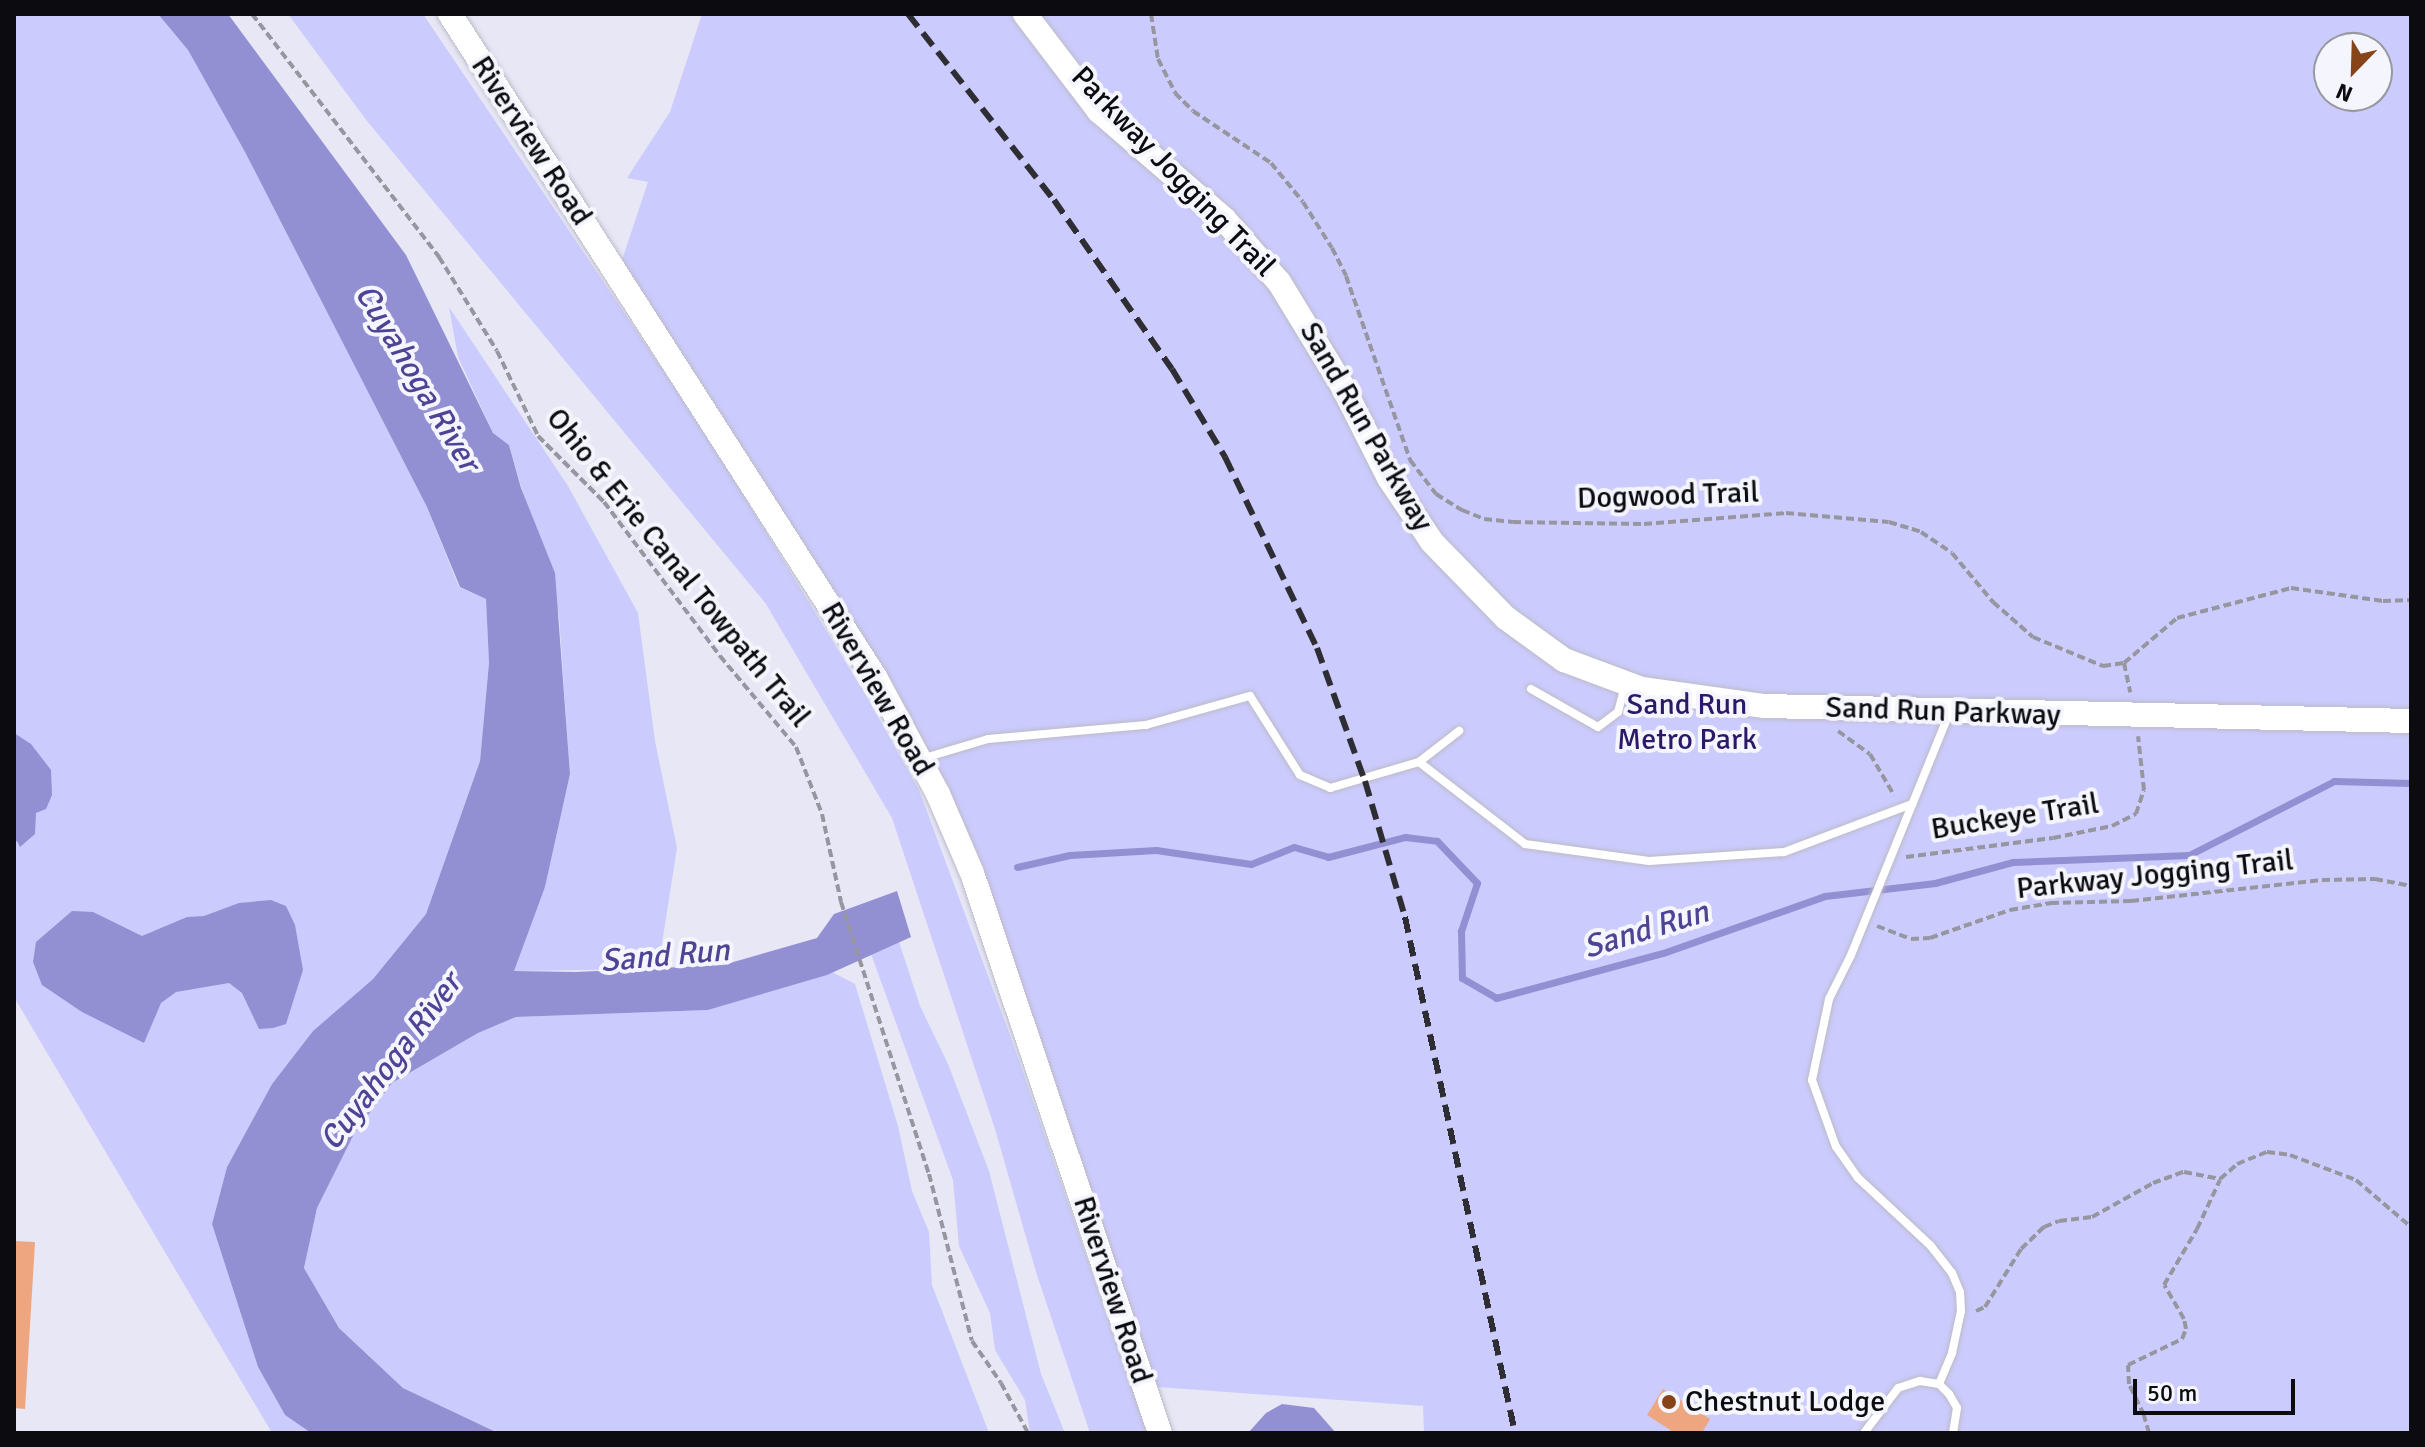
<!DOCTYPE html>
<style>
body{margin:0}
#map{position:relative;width:2425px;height:1447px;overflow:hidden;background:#e7e7f6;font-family:Signika,sans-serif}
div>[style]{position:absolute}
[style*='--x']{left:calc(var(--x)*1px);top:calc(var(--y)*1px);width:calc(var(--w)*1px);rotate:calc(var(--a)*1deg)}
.green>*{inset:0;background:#cccbfd}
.water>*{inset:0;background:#938fd3}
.stream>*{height:7px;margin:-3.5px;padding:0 3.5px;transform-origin:3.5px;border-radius:3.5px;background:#938fd3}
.building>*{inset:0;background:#eda680}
.path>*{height:4px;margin-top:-2px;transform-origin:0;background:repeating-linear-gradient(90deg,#9696a1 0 8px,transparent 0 12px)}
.roads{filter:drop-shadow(0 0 2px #bbbbc9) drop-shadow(0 0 2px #bbbbc9)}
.lane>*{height:8px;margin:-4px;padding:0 4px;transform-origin:4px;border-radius:4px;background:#fff}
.secondary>*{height:24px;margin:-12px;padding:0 12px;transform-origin:12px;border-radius:12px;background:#fff}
.rail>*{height:6px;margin-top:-3px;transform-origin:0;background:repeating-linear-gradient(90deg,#2d2d33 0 16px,transparent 0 24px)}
.dots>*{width:22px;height:22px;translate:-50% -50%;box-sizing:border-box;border:4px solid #f5f5fe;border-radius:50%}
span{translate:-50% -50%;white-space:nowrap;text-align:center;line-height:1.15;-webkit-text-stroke:8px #f5f5fe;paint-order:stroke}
.street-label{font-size:30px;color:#0c0c10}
.park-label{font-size:30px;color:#2b1968}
.poi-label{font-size:30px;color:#0c0c10}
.left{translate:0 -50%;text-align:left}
.water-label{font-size:32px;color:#4e4495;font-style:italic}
.frame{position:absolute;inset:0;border:16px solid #0c0c10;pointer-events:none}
.north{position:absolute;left:2313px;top:32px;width:80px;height:80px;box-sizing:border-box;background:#f5f5fe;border:2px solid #98989f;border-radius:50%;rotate:203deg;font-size:22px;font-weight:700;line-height:32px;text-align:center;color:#0c0c10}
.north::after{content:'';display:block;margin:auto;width:28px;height:36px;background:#884419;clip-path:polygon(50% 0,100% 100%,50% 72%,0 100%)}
.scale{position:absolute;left:2133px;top:1379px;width:162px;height:36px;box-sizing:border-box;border:4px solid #0c0c10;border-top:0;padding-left:10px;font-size:24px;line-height:28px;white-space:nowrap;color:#0c0c10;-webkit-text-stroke:6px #f5f5fe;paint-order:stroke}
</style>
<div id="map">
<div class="green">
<i style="clip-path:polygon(14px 14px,158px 14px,188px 50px,245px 152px,427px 507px,459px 587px,486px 599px,489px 663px,480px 761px,426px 914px,373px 979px,313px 1031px,272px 1084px,227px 1167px,212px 1224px,258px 1367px,285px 1415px,311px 1433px,272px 1433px,14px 997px)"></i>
<i style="clip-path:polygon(288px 14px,423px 14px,706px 434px,867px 697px,919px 790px,1014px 1046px,1147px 1433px,1090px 1433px,1036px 1272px,995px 1129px,892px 818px,766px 604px,367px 121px)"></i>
<i style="clip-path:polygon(evenodd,702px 14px,2411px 14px,2411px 1433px,1424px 1433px,1423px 1406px,1144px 1386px,941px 800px,617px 275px,648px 182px,627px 178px,670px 112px,702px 14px,2329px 48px,2377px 48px,2377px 96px,2329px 96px,2329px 48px)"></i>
<i style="clip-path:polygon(449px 307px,568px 486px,638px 613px,655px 741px,677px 848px,658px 969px,513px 971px,545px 887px,570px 774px,559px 616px,509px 445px,493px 433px,458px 357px)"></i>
<i style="clip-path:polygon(899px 942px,920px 1006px,948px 1064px,989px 1171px,1041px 1374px,1065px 1433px,1030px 1433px,1025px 1400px,995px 1350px,990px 1313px,959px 1246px,953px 1180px,871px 954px)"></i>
<i style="clip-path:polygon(832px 972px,855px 984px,898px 1126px,912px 1191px,929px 1232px,932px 1285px,989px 1433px,498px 1433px,403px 1388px,339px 1328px,304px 1268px,317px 1208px,354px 1134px,392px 1083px,478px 1033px,516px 1017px,708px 1010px)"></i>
</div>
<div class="water">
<i style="clip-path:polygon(158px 14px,228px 14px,406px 255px,493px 433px,509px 445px,521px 488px,555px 573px,570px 774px,545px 887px,514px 971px,576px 972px,723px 965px,817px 938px,834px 914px,897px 891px,911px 937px,827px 975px,708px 1010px,516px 1017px,478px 1033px,392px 1083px,354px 1134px,317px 1208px,304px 1268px,339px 1328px,403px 1388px,498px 1433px,311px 1433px,285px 1415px,258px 1367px,212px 1224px,227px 1167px,272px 1084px,313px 1031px,373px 979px,426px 914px,480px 761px,489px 663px,486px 599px,460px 587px,427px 507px,245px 152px,188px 50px)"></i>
<i style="clip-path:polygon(14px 733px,31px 744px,51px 770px,52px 795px,46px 809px,36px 813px,35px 834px,20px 847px,17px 841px,14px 843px)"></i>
<i style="clip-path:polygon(271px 900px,286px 906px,295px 925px,303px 970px,286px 1024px,273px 1028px,259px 1029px,242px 993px,229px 983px,176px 992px,161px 1003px,144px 1043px,82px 1012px,42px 985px,33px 962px,36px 942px,72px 911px,93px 912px,142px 936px,187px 917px,204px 916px,239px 903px)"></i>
<i style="clip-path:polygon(1282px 1404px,1314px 1408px,1336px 1433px,1248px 1433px,1266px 1413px)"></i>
</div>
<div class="stream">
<i style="--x:1017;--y:867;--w:54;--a:-12.8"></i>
<i style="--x:1070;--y:855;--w:86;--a:-3.3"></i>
<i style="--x:1156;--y:850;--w:96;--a:8.4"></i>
<i style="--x:1251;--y:864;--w:46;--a:-21.6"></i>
<i style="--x:1294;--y:847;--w:35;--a:16"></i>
<i style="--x:1328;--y:857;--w:80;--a:-14.6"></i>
<i style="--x:1405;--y:837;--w:32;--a:7"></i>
<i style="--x:1437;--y:841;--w:58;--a:46.4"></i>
<i style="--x:1477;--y:883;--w:51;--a:108.4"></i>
<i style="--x:1461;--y:931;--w:47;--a:88.8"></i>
<i style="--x:1462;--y:978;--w:39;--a:30"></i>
<i style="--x:1496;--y:998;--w:173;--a:-15.1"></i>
<i style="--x:1663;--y:953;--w:172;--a:-19.4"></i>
<i style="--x:1825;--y:896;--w:111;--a:-6.7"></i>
<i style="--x:1935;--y:883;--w:81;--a:-15.1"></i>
<i style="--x:2013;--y:862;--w:176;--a:-2.3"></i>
<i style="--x:2189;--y:855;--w:163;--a:-27"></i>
<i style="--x:2334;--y:781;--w:77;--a:1.5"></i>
</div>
<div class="building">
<i style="clip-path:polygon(14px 1241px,35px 1242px,25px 1409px,14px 1408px)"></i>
<i style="clip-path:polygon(1663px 1389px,1710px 1419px,1702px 1433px,1675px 1433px,1647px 1415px)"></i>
</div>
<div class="path">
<i style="--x:252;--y:14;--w:307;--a:52.4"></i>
<i style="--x:439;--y:257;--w:110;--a:58.3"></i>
<i style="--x:497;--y:351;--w:94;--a:64.2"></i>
<i style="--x:538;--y:436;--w:93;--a:45"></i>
<i style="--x:604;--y:502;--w:193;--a:53"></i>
<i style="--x:720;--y:656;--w:119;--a:50.1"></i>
<i style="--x:796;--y:747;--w:72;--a:68.8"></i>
<i style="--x:822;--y:814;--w:90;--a:77.8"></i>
<i style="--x:841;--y:902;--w:286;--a:72.1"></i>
<i style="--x:929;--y:1174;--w:172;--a:75.6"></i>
<i style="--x:972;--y:1341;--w:51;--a:55.4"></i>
<i style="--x:1001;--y:1383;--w:57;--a:61.6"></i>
<i style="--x:1151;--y:14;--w:46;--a:81.2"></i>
<i style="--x:1158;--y:59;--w:38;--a:63"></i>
<i style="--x:1175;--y:93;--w:25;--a:45"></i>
<i style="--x:1193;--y:111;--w:94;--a:33.7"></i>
<i style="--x:1271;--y:163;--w:50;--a:50.6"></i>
<i style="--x:1303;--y:202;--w:54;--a:57.8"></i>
<i style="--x:1332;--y:248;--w:31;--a:63"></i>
<i style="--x:1346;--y:276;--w:195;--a:70.8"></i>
<i style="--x:1410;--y:460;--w:43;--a:52.6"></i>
<i style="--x:1436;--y:494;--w:31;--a:32"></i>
<i style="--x:1462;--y:510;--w:24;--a:22"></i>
<i style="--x:1484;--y:519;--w:29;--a:6"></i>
<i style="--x:1513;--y:522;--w:131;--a:0.9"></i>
<i style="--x:1644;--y:524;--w:142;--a:-4.4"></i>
<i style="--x:1786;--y:513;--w:103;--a:5"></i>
<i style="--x:1889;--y:522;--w:34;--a:17"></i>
<i style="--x:1921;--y:532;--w:37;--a:34"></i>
<i style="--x:1952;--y:553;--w:64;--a:50.1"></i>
<i style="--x:1993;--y:602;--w:53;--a:41.2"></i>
<i style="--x:2033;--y:637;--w:76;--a:22.5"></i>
<i style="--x:2103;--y:666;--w:21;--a:-8"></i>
<i style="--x:2124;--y:663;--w:70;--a:-40.3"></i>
<i style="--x:2177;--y:618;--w:118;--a:-14.7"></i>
<i style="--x:2291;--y:588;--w:93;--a:8"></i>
<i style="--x:2383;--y:601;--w:28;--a:-2"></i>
<i style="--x:2124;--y:663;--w:30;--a:78"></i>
<i style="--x:1838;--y:731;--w:39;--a:36"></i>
<i style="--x:1870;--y:754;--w:48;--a:59.7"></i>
<i style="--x:1906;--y:857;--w:148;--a:-7.4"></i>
<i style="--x:2053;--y:838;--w:60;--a:-11.5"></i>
<i style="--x:2112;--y:826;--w:27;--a:-27"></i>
<i style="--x:2136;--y:814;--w:25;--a:-72"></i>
<i style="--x:2144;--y:790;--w:54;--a:-96.3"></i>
<i style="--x:1877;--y:926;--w:36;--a:21"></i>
<i style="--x:1911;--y:939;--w:19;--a:-3"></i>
<i style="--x:1930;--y:938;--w:85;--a:-19.3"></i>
<i style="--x:2010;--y:910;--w:42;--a:-9.7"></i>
<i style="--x:2051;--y:903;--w:80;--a:-1.4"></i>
<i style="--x:2131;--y:901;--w:192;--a:-6.3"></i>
<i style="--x:2322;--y:880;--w:53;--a:-1.1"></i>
<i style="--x:2375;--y:879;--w:37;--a:11"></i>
<i style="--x:1976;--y:1311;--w:10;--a:-24"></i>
<i style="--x:1985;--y:1307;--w:68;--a:-58.2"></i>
<i style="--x:2021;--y:1249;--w:32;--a:-44"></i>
<i style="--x:2044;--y:1227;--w:16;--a:-22"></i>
<i style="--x:2059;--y:1221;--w:33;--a:-7"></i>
<i style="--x:2092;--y:1217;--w:70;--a:-29.1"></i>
<i style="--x:2153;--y:1183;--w:33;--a:-20"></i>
<i style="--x:2184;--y:1172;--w:37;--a:11"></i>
<i style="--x:2220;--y:1179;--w:23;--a:-41"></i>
<i style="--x:2237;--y:1164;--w:32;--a:-22"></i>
<i style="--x:2267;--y:1152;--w:23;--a:7"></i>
<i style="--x:2290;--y:1155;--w:71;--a:20.7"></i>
<i style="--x:2356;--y:1180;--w:72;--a:40.5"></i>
<i style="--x:2149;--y:1433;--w:19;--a:-106"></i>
<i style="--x:2144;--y:1415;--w:34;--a:-116"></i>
<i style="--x:2129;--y:1384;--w:19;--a:-93"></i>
<i style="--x:2128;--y:1365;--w:60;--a:-25.7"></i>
<i style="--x:2182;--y:1339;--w:11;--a:-68"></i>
<i style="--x:2186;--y:1329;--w:10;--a:-101"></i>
<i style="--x:2184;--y:1319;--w:39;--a:-120"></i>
<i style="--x:2164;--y:1285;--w:65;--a:-59.5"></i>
<i style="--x:2197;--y:1229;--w:54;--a:-64.9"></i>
</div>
<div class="roads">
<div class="lane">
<i style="--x:1531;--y:689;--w:77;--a:29.6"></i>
<i style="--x:1598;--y:727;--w:25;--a:-37"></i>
<i style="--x:1618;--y:712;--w:28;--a:-75"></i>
<i style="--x:921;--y:759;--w:70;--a:-16.6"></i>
<i style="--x:988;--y:739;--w:159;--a:-5.1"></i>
<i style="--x:1146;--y:725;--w:108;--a:-15.6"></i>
<i style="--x:1250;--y:696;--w:93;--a:57.7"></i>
<i style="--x:1300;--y:775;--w:33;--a:23"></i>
<i style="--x:1330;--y:788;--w:93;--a:-16.3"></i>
<i style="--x:1419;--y:762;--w:134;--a:37.7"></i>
<i style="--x:1525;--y:844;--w:125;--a:7.8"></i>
<i style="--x:1649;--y:861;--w:135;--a:-3.8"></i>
<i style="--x:1784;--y:852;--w:137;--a:-20.6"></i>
<i style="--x:1419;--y:762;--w:51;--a:-37.8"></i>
<i style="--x:1939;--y:1384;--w:34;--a:-67"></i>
<i style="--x:1952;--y:1353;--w:43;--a:-77.9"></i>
<i style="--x:1961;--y:1311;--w:19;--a:-93"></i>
<i style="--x:1960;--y:1292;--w:21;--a:-113"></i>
<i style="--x:1952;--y:1273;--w:34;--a:-128"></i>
<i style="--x:1931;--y:1246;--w:100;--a:-137"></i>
<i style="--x:1858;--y:1178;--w:38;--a:-125"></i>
<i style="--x:1836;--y:1147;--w:71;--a:-109.7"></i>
<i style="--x:1812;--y:1080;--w:83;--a:-78.1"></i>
<i style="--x:1829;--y:999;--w:49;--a:-63.4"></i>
<i style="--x:1851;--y:955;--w:260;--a:-67.9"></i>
<i style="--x:1864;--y:1433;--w:56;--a:-52.9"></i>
<i style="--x:1898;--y:1388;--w:23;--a:-18"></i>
<i style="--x:1920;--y:1381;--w:19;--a:9"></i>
<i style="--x:1939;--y:1384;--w:14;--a:45"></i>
<i style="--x:1949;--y:1394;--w:16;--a:60"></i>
<i style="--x:1957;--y:1408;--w:25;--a:99"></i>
</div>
<div class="secondary">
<i style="--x:450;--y:14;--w:788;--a:57.34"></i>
<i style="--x:875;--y:677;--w:133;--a:61.7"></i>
<i style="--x:938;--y:794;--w:86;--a:66.7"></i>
<i style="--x:972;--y:873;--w:591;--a:71.44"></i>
<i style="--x:1025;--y:14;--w:122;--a:52.7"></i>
<i style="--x:1099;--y:111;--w:165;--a:40.8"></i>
<i style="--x:1224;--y:219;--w:84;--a:48.9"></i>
<i style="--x:1279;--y:282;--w:123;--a:58.6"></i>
<i style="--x:1343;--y:387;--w:102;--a:63.2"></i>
<i style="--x:1389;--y:478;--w:77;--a:56.1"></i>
<i style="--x:1432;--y:542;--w:106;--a:45.8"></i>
<i style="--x:1506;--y:618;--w:72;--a:35.9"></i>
<i style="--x:1564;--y:660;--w:83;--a:20.4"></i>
<i style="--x:1642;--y:689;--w:124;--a:7.9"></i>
<i style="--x:1765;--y:706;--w:646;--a:1.33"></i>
</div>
</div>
<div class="rail">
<i style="--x:908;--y:14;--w:236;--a:51.9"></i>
<i style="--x:1054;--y:200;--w:206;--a:55.1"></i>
<i style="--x:1172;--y:369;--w:103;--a:58.9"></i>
<i style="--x:1225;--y:457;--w:212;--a:64.3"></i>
<i style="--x:1317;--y:648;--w:141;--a:70.2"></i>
<i style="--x:1365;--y:781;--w:142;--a:73.6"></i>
<i style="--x:1405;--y:917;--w:528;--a:77.97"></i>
</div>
<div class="dots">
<i style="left:1669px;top:1402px;background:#884419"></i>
</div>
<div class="street-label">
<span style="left:531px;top:141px;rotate:57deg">Riverview Road</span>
<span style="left:1173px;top:172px;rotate:46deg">Parkway Jogging Trail</span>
<span style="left:1366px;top:427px;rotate:60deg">Sand Run Parkway</span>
<span style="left:1668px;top:496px;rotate:-2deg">Dogwood Trail</span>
<span style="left:678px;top:568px;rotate:51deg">Ohio &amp; Erie Canal Towpath Trail</span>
<span style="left:877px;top:689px;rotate:60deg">Riverview Road</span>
<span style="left:1943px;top:712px;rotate:2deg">Sand Run Parkway</span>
<span style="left:2015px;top:817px;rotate:-9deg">Buckeye Trail</span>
<span style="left:2155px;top:875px;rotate:-6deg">Parkway Jogging Trail</span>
<span style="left:1112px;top:1290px;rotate:72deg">Riverview Road</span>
</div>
<div class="park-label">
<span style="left:1687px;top:722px">Sand Run<br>Metro Park</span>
</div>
<div class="poi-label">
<span class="left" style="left:1685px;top:1402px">Chestnut Lodge</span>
</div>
<div class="water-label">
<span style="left:417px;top:378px;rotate:59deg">Cuyahoga River</span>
<span style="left:1646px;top:930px;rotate:-17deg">Sand Run</span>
<span style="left:665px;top:956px;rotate:-5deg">Sand Run</span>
<span style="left:391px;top:1062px;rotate:-53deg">Cuyahoga River</span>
</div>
<div class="frame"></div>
<div class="north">N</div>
<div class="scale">50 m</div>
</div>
